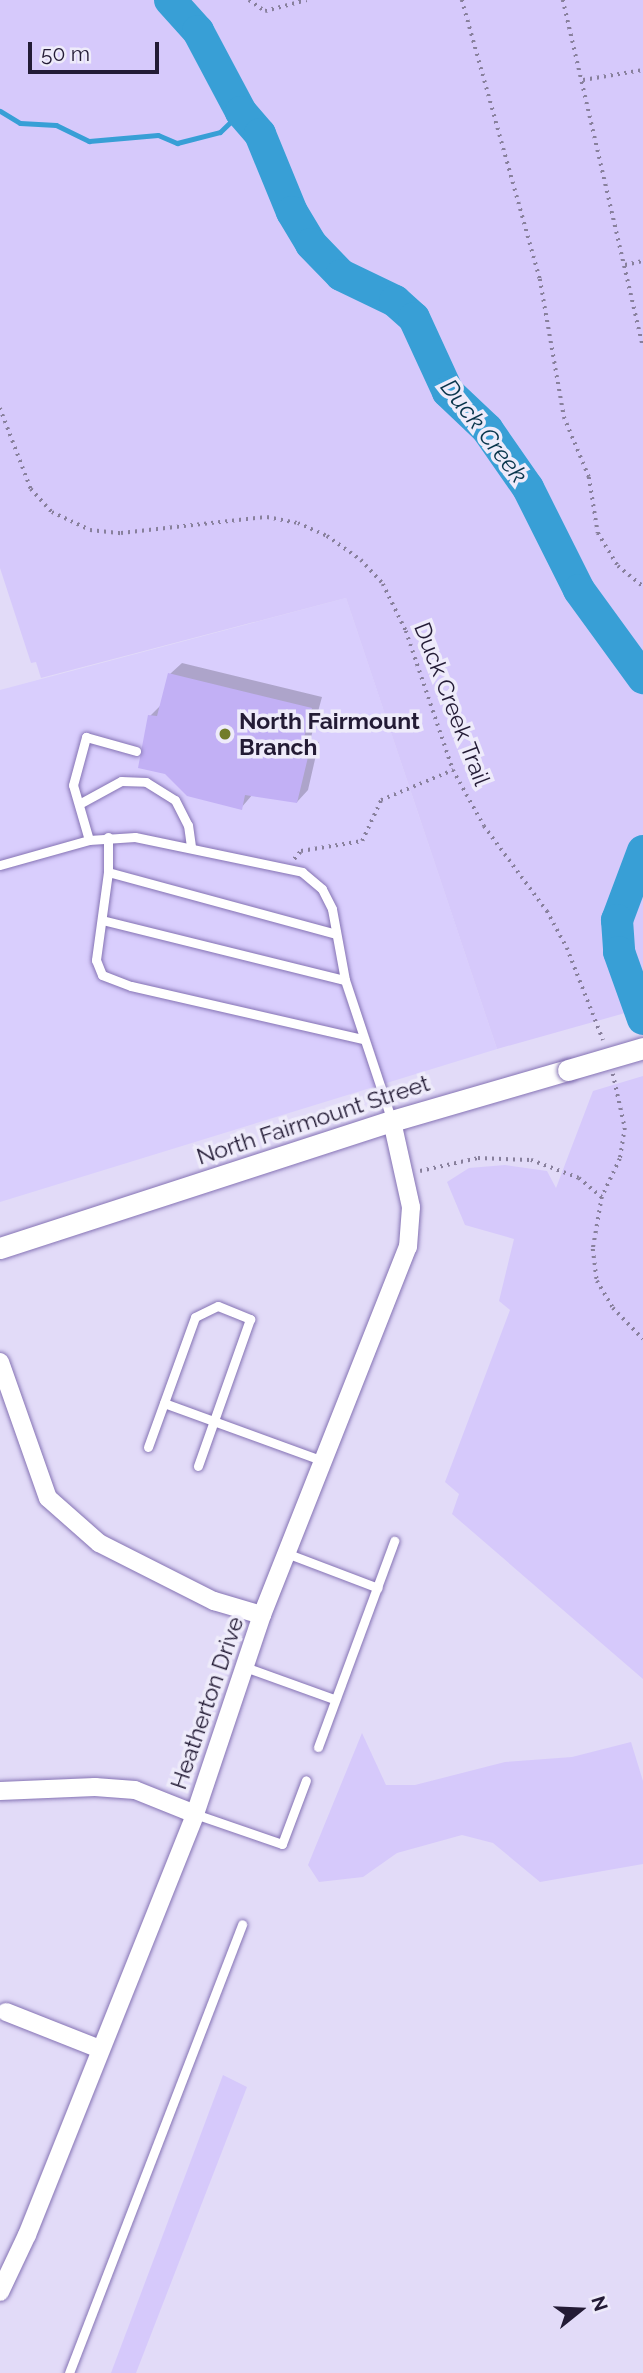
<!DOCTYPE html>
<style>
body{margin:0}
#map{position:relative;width:643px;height:2373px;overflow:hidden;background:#e2dbf8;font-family:Raleway,sans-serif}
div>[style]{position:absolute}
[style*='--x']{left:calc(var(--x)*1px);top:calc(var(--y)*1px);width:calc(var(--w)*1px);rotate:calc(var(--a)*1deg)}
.built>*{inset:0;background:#d9cefd}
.green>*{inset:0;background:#d6c9fb}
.shadow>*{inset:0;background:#0003}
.stream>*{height:5px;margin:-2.5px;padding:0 2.5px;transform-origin:2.5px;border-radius:2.5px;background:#389fd6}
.river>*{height:32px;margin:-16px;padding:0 16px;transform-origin:16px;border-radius:16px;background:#389fd6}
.building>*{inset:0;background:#c2b0f5}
.path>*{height:3.5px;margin-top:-1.75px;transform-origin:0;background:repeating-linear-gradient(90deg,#88809c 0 2px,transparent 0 7px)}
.roads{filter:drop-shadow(0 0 2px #8573b4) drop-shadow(0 0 2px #8573b4)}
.service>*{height:9px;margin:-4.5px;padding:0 4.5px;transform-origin:4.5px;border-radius:4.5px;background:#fff}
.minor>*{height:18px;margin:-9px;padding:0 9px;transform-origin:9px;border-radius:9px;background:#fff}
.tertiary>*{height:21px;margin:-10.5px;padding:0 10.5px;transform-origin:10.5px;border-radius:10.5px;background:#fff}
.bridges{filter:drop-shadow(0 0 2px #8573b4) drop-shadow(0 0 2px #8573b4)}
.tertiary-bridge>*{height:21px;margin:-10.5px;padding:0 10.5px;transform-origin:10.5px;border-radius:10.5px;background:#fff}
.dots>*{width:19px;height:19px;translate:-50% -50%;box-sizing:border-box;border:4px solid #eeebfa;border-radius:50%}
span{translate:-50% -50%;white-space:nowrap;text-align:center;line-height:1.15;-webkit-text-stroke:7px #eeebfa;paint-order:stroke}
.street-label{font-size:23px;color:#231b35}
.poi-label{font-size:23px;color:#231b35;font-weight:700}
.left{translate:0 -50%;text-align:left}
.water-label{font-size:24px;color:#09354c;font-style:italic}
.north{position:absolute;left:545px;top:2275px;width:70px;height:70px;-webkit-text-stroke:5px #eeebfa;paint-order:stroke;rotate:72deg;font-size:19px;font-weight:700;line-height:28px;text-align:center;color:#231b35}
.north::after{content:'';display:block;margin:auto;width:24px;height:32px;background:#231b35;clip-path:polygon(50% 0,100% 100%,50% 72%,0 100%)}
.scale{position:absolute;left:28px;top:42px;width:131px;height:32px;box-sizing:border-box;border:4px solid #231b35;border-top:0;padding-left:9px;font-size:21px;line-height:24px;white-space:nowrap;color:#231b35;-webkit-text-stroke:5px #eeebfa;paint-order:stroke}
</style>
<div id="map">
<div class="built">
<i style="clip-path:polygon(346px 598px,497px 1049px,0 1202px,0 690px)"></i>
</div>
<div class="green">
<i style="clip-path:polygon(0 0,643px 0,643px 1008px,497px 1049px,346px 598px,41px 678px,36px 662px,31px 663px,0 568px)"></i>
<i style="clip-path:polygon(643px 1076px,643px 1679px,452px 1514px,459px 1494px,445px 1482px,510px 1310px,499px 1301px,514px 1239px,465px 1225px,447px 1182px,469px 1168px,505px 1165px,547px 1171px,556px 1188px,593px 1091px)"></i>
<i style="clip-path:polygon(362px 1733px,386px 1785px,415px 1785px,505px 1762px,572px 1757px,631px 1742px,643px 1781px,643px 1864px,540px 1882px,493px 1843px,462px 1835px,397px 1853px,363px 1877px,319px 1882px,308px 1865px)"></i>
<i style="clip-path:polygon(223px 2075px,247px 2087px,136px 2373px,111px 2373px)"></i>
</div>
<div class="shadow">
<i style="clip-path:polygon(182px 663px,322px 697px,310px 741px,319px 742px,308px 790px,297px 802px,253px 794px,241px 808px,150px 716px,162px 704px,170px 674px)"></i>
</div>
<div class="stream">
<i style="--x:0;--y:111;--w:23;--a:31"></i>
<i style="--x:20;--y:123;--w:36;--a:3"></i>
<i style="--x:56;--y:125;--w:37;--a:26"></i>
<i style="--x:89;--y:141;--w:69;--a:-5"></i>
<i style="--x:158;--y:135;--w:21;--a:23"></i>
<i style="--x:177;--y:143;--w:44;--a:-14.3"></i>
<i style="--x:220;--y:132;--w:29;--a:-44"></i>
</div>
<div class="river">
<i style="--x:170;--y:0;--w:42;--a:47.9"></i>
<i style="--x:198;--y:31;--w:92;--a:62"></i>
<i style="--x:241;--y:112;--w:29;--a:49"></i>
<i style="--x:260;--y:134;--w:84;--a:67.7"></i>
<i style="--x:292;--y:212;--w:37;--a:59"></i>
<i style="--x:311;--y:244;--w:43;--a:45.9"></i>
<i style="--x:341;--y:275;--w:60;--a:25.7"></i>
<i style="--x:395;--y:301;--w:25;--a:42"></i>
<i style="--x:414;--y:318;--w:81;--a:65.3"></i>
<i style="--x:448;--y:392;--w:54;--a:43.5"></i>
<i style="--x:487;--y:429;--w:72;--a:55.2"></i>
<i style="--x:528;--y:488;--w:114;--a:63.4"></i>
<i style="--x:579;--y:590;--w:109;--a:54"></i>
<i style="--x:643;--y:851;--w:74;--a:110.6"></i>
<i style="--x:617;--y:920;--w:32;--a:86"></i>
<i style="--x:619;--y:952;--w:71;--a:70.3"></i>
</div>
<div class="building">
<i style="clip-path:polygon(168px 673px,312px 708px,300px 752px,309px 753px,297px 803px,245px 795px,242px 810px,187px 796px,165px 774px,138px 768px,148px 715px,157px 716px)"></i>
</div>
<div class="path">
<i style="--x:249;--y:0;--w:19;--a:35"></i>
<i style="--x:265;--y:11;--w:43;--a:-14.7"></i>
<i style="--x:462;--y:0;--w:290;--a:74.4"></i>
<i style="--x:540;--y:279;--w:140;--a:80.1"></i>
<i style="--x:564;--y:417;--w:65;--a:67.4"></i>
<i style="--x:589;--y:477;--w:57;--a:80.9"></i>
<i style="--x:598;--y:533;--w:39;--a:59"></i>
<i style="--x:618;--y:566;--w:32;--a:39"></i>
<i style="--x:563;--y:0;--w:355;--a:77"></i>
<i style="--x:583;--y:80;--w:61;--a:-9.5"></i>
<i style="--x:625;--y:265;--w:18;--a:-13"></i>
<i style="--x:0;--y:408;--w:87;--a:69.1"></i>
<i style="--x:31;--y:489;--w:31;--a:48"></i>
<i style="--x:52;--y:512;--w:42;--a:25.3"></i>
<i style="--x:90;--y:530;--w:31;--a:6"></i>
<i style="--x:121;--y:533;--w:147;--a:-6.3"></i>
<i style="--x:267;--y:517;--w:32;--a:11"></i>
<i style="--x:298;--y:523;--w:32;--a:24"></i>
<i style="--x:327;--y:536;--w:42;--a:35.2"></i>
<i style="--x:361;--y:560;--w:33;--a:47"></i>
<i style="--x:383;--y:584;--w:52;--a:63.9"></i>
<i style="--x:406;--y:631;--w:147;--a:71.3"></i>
<i style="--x:453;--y:770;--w:64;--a:61"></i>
<i style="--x:484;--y:826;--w:106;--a:53.5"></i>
<i style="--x:547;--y:911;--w:42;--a:61.6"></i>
<i style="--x:567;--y:948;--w:99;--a:68.6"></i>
<i style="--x:294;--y:859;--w:11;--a:-49"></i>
<i style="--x:301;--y:851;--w:62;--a:-9.3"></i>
<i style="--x:362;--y:841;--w:45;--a:-65.1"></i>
<i style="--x:381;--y:800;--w:78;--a:-22.6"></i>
<i style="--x:613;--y:1074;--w:55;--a:77.5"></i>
<i style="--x:625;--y:1128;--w:31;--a:99"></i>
<i style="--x:620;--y:1159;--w:42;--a:115.3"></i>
<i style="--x:602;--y:1197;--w:53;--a:99.8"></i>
<i style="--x:593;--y:1249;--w:32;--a:83"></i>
<i style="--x:597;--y:1281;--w:31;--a:59"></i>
<i style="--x:613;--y:1308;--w:43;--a:45.9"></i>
<i style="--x:420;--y:1171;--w:59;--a:-12.6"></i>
<i style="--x:478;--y:1158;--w:53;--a:2.2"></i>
<i style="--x:531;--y:1160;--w:51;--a:20.6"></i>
<i style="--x:579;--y:1178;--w:30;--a:40"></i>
</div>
<div class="roads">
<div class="service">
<i style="--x:79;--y:804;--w:48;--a:-28.7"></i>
<i style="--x:121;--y:781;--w:25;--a:2"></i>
<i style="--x:146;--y:782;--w:34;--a:32"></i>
<i style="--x:175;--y:800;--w:28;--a:63"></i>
<i style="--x:188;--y:825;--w:21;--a:82"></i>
<i style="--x:108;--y:837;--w:35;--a:90"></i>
<i style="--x:108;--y:872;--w:236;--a:15.2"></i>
<i style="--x:89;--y:840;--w:57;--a:-106.2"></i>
<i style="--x:73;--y:785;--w:50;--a:-74.8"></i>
<i style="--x:86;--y:737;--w:52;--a:15.6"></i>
<i style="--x:0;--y:865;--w:92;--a:-15.7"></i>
<i style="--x:89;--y:840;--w:46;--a:-3.7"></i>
<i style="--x:135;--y:837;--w:171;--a:11.8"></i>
<i style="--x:302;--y:872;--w:26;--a:40"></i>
<i style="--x:322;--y:889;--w:22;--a:63"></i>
<i style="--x:332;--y:909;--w:72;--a:79.6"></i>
<i style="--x:345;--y:980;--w:149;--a:71.6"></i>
<i style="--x:108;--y:872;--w:89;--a:97.8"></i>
<i style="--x:96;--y:960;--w:16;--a:68"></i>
<i style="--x:102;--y:975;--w:31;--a:21"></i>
<i style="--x:131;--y:986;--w:238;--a:12.9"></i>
<i style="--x:102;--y:920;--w:250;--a:13.9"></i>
<i style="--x:164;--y:1403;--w:167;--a:20"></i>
<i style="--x:148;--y:1447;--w:138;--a:-70.1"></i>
<i style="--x:195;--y:1317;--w:25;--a:-26"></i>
<i style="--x:218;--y:1306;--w:35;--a:22"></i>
<i style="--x:250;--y:1319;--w:156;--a:109.5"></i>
<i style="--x:286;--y:1553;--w:98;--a:20.8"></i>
<i style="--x:245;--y:1667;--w:95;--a:19.8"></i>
<i style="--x:318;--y:1747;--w:220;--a:-69.7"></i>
<i style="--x:195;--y:1814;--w:92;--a:19"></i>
<i style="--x:282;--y:1844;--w:68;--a:-69.4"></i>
<i style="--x:69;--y:2373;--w:481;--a:-68.9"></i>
</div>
<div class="minor">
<i style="--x:0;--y:1362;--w:144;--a:70.6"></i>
<i style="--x:48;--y:1498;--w:68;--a:41.4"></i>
<i style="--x:99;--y:1543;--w:129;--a:26.8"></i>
<i style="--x:214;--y:1601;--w:50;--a:16.3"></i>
<i style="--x:0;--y:1791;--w:95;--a:-2.4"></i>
<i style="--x:95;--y:1787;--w:40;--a:4.3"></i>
<i style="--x:135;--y:1790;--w:65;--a:21.8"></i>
<i style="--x:6;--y:2012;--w:101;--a:21.5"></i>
<i style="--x:0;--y:2292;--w:63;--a:-64.7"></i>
<i style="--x:27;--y:2235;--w:453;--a:-68.2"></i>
<i style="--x:195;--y:1814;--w:210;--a:-71.4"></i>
<i style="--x:262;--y:1615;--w:396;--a:-68.4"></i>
<i style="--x:408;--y:1247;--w:40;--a:-85.7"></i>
<i style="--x:411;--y:1207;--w:88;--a:-102.5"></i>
</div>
<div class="tertiary">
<i style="--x:0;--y:1248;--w:412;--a:-18"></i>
<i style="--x:392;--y:1121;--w:183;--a:-16.2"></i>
</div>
</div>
<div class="bridges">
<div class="tertiary-bridge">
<i style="--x:568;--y:1070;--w:78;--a:-16.3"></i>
</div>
</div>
<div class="dots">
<i style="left:225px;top:734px;background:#727d29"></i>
</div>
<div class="street-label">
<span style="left:452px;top:704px;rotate:69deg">Duck Creek Trail</span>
<span style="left:313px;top:1120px;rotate:-18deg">North Fairmount Street</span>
<span style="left:207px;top:1703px;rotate:-71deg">Heatherton Drive</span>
</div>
<div class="poi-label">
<span class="left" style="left:239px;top:734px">North Fairmount<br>Branch</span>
</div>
<div class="water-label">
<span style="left:484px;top:431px;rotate:52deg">Duck Creek</span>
</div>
<div class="north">N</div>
<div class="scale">50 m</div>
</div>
